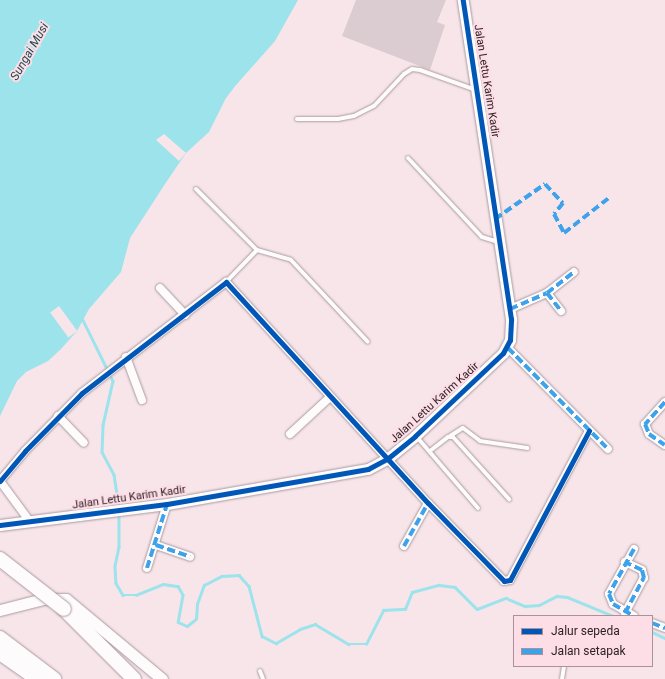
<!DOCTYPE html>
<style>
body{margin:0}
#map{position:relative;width:665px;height:679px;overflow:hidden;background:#f7e5ea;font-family:Roboto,sans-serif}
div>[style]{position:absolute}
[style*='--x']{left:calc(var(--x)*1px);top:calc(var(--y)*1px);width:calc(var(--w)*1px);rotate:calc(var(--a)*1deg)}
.water>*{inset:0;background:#9ce3eb}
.pier>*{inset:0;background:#f7e5ea;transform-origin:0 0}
.stream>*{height:2.5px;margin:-1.25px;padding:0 1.25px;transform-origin:1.25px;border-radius:1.25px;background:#9ce3eb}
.building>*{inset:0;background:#daccd0}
.roads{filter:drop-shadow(0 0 1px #a99b9f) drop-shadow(0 0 1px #a99b9f)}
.lane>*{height:4px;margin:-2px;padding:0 2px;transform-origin:2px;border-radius:2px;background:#fefbfc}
.street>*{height:8px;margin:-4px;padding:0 4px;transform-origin:4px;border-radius:4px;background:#fefbfc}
.secondary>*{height:11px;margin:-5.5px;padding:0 5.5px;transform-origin:5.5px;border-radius:5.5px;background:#fefbfc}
.highway>*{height:14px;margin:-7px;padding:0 7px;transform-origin:7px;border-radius:7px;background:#fefbfc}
.bridges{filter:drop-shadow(0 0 1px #a99b9f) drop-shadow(0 0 1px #a99b9f)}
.highway-bridge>*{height:14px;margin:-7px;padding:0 7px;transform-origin:7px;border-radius:7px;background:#fefbfc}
.quiet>*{height:4px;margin-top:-2px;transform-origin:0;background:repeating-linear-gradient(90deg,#3ea2eb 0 8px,transparent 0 12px)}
.cycleway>*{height:5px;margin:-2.5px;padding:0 2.5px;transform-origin:2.5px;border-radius:2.5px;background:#0057b8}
span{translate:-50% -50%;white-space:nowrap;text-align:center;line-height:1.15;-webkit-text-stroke:4px #fedee6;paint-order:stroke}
.street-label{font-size:11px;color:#2d2125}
.water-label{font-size:12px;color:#194a4f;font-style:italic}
.legend{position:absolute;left:513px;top:615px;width:140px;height:52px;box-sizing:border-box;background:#fedee6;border:1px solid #aa9299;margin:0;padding:5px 7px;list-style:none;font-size:12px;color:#2d2125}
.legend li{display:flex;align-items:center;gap:8px;height:20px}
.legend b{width:20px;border:1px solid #aa9299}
</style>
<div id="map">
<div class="water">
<i style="clip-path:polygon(0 0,298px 0,275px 41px,236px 85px,226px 98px,209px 132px,186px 153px,165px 184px,130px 238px,121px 272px,89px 309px,77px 331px,61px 349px,48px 361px,26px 372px,17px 381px,0 416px)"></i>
</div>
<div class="pier">
<i style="clip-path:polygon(164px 134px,186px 153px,179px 161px,156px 140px)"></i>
<i style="left:59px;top:306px;width:31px;height:11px;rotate:54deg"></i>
</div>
<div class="stream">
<i style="--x:82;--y:318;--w:70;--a:63.8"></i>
<i style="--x:113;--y:381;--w:45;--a:102.8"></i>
<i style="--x:103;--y:425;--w:27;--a:92"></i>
<i style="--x:102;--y:452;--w:26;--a:62"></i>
<i style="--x:114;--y:475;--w:31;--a:81"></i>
<i style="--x:119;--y:513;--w:34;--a:90"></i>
<i style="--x:119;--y:547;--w:19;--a:102"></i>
<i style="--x:115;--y:566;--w:17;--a:87"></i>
<i style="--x:116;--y:583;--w:14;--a:60"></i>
<i style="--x:123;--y:595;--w:13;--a:0"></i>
<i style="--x:136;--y:595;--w:29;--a:-22"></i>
<i style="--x:163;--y:584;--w:15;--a:8"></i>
<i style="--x:178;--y:586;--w:10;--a:61"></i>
<i style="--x:183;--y:595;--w:27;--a:100"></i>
<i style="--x:178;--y:622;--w:10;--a:24"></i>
<i style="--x:187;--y:626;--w:11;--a:-38"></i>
<i style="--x:196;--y:619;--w:15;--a:-86"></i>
<i style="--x:197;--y:604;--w:20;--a:-70"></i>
<i style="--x:204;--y:585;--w:20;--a:-27"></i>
<i style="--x:222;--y:576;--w:17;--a:-3"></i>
<i style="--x:239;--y:575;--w:15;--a:48"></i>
<i style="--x:249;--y:586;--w:52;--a:75.4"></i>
<i style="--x:262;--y:636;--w:16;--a:27"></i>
<i style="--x:276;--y:643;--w:28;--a:-30"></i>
<i style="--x:300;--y:629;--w:16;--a:-18"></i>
<i style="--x:315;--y:624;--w:39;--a:31"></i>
<i style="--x:348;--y:644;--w:18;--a:0"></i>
<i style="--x:366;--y:644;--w:38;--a:-63"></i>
<i style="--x:383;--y:610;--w:22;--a:-3"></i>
<i style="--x:405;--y:609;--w:18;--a:-68"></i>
<i style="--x:412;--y:592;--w:28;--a:-15"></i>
<i style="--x:439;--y:585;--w:16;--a:7"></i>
<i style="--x:455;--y:587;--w:31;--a:45"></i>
<i style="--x:477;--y:609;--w:31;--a:-21"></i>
<i style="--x:506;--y:598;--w:21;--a:23"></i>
<i style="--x:525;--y:606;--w:14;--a:-4"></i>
<i style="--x:539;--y:605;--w:20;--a:-27"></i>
<i style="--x:557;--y:596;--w:10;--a:6"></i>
<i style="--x:567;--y:597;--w:50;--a:22.4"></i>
<i style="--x:652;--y:632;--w:14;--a:25"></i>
</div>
<div class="building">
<i style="clip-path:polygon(356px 0,446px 0,437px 22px,445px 25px,430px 70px,342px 36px)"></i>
</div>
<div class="roads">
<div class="lane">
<i style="--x:297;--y:119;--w:41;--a:0"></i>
<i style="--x:338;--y:119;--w:16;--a:-11"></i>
<i style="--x:354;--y:116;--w:22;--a:-27"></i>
<i style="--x:374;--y:106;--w:44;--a:-46.8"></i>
<i style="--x:404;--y:74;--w:9;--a:-32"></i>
<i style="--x:412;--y:69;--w:8;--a:7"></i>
<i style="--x:420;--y:70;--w:59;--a:19.7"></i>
<i style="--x:408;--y:158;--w:108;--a:46.9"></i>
<i style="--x:482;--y:237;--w:17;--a:17"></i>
<i style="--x:196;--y:189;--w:86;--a:45"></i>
<i style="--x:257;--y:250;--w:45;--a:134.1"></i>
<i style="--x:257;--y:250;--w:35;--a:16"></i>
<i style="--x:291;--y:260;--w:112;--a:46.8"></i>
<i style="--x:416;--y:436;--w:95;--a:49.3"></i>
<i style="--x:450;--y:436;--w:15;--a:-32"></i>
<i style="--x:463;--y:428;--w:21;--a:37"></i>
<i style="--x:480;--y:441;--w:48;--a:8.5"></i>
<i style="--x:430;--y:451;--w:23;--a:-38"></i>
<i style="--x:448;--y:437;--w:5;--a:0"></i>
<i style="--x:453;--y:437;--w:84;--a:47.9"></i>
<i style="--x:260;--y:671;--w:9;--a:69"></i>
<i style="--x:562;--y:679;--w:13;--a:-81"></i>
</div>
<div class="street">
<i style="--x:160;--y:288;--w:37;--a:47"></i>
<i style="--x:547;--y:293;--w:23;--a:52"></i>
<i style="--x:510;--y:309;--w:40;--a:-23.4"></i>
<i style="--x:547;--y:293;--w:34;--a:-38"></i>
<i style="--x:508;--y:348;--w:142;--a:45.3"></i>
<i style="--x:126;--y:357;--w:46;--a:69.6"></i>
<i style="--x:665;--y:402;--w:30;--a:132"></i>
<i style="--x:645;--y:424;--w:11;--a:68"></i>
<i style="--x:649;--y:434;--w:19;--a:35"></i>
<i style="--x:58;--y:416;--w:37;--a:46"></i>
<i style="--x:290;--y:434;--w:54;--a:-42.8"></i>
<i style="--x:0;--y:481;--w:39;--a:-50"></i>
<i style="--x:25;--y:451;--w:81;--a:-45.5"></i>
<i style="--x:82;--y:393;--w:182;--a:-37.6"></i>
<i style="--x:226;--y:282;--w:299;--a:47.6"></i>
<i style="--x:428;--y:503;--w:109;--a:45.7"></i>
<i style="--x:504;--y:581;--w:6;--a:-9"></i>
<i style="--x:510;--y:580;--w:169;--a:-62.1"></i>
<i style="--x:0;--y:481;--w:52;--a:53.6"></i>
<i style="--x:156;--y:545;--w:36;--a:19"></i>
<i style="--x:404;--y:546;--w:49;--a:-60.8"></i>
<i style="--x:634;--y:549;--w:51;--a:119.1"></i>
<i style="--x:609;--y:594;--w:11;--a:68"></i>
<i style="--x:613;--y:604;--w:24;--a:30"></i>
<i style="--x:147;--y:568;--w:67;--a:-72.6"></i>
<i style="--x:625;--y:613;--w:40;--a:-62"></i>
<i style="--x:644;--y:578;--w:8;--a:-104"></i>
<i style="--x:642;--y:570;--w:19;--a:-155"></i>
<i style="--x:652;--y:623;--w:14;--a:21"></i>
</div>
<div class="secondary">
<i style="--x:0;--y:525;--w:168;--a:-7.2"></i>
<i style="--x:167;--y:504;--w:204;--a:-9.9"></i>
<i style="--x:368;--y:469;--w:21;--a:-28"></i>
<i style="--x:387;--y:459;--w:36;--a:-39"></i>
<i style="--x:415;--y:436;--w:121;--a:-43.3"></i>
<i style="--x:503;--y:353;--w:15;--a:-62"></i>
<i style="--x:510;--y:340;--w:21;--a:-87"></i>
<i style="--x:511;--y:319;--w:323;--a:-98.6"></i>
<i style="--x:0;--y:610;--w:44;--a:-14.3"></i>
<i style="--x:43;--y:599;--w:23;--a:0"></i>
<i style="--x:66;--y:599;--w:125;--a:39.8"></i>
</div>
<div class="highway">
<i style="--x:64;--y:609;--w:99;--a:45"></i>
<i style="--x:0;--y:638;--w:68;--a:37.2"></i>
<i style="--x:0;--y:653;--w:37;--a:35"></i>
<i style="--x:30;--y:674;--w:13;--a:23"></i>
</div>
</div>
<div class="bridges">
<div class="highway-bridge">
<i style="--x:0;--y:559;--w:81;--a:38"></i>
</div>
</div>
<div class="quiet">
<i style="--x:495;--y:219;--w:61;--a:-35"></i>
<i style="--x:545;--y:184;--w:26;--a:47"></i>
<i style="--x:563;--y:203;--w:14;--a:129"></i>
<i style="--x:554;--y:214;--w:21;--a:62"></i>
<i style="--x:564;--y:233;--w:58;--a:-38"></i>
<i style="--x:547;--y:293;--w:23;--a:52"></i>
<i style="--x:510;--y:309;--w:40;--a:-23.4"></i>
<i style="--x:547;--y:293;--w:34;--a:-38"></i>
<i style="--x:508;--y:348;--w:142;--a:45.3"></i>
<i style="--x:665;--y:402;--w:30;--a:132"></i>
<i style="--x:645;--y:424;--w:11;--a:68"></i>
<i style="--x:649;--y:434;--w:19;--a:35"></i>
<i style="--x:156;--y:545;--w:36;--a:19"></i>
<i style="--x:404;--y:546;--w:49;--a:-60.8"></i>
<i style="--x:634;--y:549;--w:51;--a:119.1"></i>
<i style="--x:609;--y:594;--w:11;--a:68"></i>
<i style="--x:613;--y:604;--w:24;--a:30"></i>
<i style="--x:147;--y:568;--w:67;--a:-72.6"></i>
<i style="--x:625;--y:613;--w:40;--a:-62"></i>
<i style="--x:644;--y:578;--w:8;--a:-104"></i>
<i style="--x:642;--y:570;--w:19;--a:-155"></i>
<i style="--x:652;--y:623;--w:14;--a:21"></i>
</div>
<div class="cycleway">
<i style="--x:0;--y:481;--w:39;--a:-50"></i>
<i style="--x:25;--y:451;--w:81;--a:-45.5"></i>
<i style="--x:82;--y:393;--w:182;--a:-37.6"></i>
<i style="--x:226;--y:282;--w:299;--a:47.6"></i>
<i style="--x:428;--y:503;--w:109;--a:45.7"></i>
<i style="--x:504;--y:581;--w:6;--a:-9"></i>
<i style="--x:510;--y:580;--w:169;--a:-62.1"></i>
<i style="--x:0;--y:525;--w:168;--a:-7.2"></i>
<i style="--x:167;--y:504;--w:204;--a:-9.9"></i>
<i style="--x:368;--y:469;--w:21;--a:-28"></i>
<i style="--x:387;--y:459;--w:36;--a:-39"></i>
<i style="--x:415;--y:436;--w:121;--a:-43.3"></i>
<i style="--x:503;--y:353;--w:15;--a:-62"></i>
<i style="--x:510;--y:340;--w:21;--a:-87"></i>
<i style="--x:511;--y:319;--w:323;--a:-98.6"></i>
</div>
<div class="street-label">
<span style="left:486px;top:81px;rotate:81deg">Jalan Lettu Karim Kadir</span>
<span style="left:435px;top:403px;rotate:-42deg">Jalan Lettu Karim Kadir</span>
<span style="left:129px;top:498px;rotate:-8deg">Jalan Lettu Karim Kadir</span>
</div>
<div class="water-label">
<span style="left:30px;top:52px;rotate:-60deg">Sungai Musi</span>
</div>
<ul class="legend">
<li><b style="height:5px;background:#0057b8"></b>Jalur sepeda</li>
<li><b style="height:5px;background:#3ea2eb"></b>Jalan setapak</li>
</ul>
</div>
